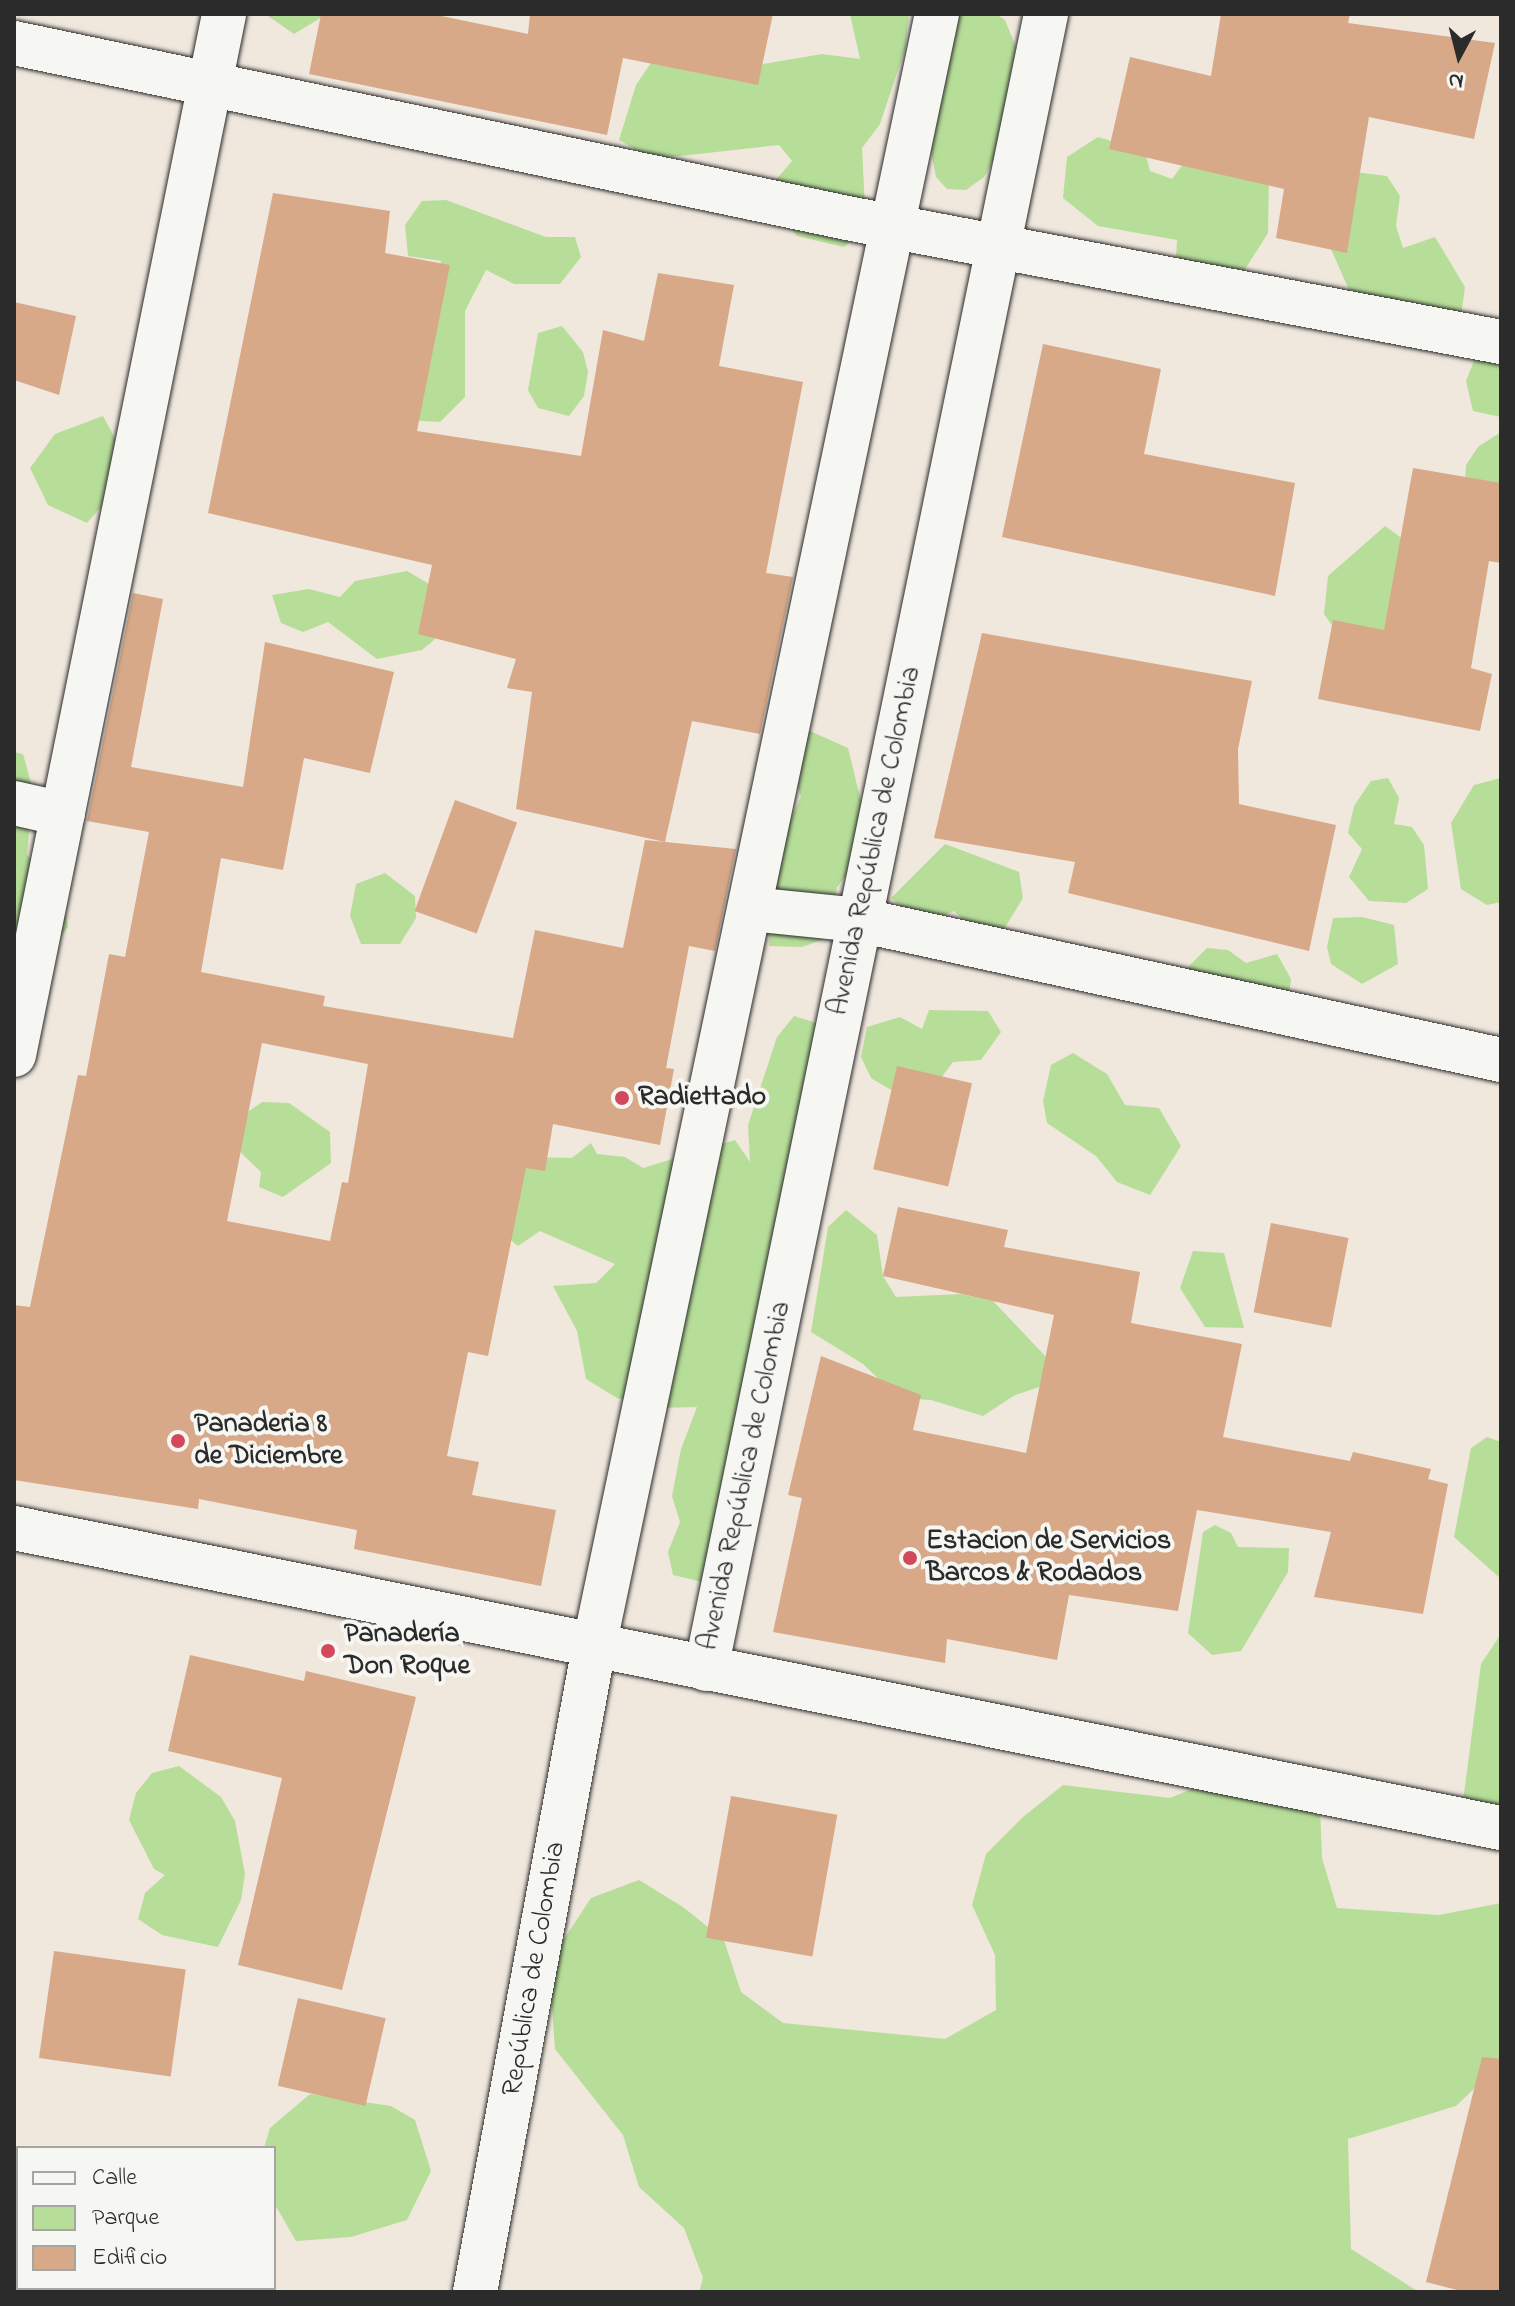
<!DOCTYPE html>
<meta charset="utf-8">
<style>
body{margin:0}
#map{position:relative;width:1515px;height:2306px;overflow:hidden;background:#f0e7dd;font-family:"Indie Flower",sans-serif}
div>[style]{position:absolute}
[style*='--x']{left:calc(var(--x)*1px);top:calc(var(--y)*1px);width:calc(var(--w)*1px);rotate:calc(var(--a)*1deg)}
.green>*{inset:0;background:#b7de99}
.building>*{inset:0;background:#d7a989;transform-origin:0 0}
.roads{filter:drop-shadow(0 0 2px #2b2b2b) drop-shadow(0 0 2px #2b2b2b)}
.minor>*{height:44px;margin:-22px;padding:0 22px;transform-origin:22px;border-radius:22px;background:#f6f6f2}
.tertiary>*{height:44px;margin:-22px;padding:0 22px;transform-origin:22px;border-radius:22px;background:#f6f6f2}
.dots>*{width:22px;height:22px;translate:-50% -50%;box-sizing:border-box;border:4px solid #f6f6f2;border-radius:50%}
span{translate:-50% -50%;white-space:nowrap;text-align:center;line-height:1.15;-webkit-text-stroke:8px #f6f6f2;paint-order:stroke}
.street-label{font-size:28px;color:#2b2b2b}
.poi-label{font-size:28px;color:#2b2b2b;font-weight:700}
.left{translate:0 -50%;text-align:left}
.frame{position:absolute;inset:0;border:16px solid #2b2b2b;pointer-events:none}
.legend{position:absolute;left:16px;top:2146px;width:260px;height:144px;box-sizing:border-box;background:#f6f6f2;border:2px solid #a5a5a2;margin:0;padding:10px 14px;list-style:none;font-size:24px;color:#2b2b2b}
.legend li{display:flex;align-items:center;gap:16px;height:40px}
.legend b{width:40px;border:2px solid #a5a5a2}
.north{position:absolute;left:1419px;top:16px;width:80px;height:80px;-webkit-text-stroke:6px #f6f6f2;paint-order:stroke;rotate:187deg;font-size:22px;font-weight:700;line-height:32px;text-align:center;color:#2b2b2b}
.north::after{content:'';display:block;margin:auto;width:28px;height:36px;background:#2b2b2b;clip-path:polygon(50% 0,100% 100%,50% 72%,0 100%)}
</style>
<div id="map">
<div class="green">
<i style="clip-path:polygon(265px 14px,327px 14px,294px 34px)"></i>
<i style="clip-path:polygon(850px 14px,909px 14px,905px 49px,880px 124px,862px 148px,866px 228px,844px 247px,797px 236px,777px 211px,769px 188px,792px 161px,779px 145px,652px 159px,619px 140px,636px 85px,661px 48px,734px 69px,822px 54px,860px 59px)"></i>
<i style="clip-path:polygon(955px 14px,996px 14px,1005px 20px,1016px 47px,999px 151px,984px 177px,966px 190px,947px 189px,936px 177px,929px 141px)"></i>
<i style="clip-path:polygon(1098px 137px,1145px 151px,1150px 171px,1172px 179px,1189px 156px,1269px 174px,1268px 233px,1237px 282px,1175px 275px,1177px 240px,1098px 226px,1063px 198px,1067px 157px)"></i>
<i style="clip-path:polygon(1346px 171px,1387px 176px,1400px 196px,1396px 226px,1403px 248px,1435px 237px,1465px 287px,1460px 324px,1429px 341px,1396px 346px,1361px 317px,1323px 231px)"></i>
<i style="clip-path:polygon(446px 200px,546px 237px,575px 237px,581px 257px,560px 284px,514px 284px,486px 270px,465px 311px,465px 397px,440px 422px,406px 420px,441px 261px,408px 256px,405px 225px,422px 201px)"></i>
<i style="clip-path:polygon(562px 326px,583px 352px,588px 372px,584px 396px,569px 416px,538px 408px,528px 390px,538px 333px)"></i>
<i style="clip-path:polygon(1501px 351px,1501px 417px,1473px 411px,1466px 381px,1477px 353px)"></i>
<i style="clip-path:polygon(103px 416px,117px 442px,107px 500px,87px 523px,48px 505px,30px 468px,55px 434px)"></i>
<i style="clip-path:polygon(1501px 432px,1501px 515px,1465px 484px,1466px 465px,1478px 447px)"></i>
<i style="clip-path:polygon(1385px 526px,1418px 550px,1412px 628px,1341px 638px,1324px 614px,1328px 576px)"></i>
<i style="clip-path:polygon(407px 571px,446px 594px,447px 629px,422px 650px,377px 659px,328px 622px,303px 632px,281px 623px,272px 595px,309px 589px,340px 597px,355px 581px)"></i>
<i style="clip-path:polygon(810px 731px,848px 748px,861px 801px,856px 863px,837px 887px,830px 937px,802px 947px,769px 946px,770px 893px,783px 835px,801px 797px,785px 748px)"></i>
<i style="clip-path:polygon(14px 752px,23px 754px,33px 790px,27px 855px,61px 885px,68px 927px,14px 994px)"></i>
<i style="clip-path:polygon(1388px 778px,1399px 798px,1394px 824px,1412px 827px,1424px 845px,1428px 889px,1406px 903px,1369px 901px,1349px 877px,1362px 849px,1348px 833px,1354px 806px,1371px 781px)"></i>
<i style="clip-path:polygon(1501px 778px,1501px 902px,1487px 905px,1461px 889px,1451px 823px,1474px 785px)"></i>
<i style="clip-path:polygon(945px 844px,1019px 872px,1023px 898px,1004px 929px,979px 936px,954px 911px,935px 919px,907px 911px,891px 898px)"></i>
<i style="clip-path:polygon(385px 873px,415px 896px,416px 918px,400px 944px,361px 944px,350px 916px,356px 884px)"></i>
<i style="clip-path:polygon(1362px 917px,1394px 925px,1398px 964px,1362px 984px,1331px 964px,1327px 947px,1333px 918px)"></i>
<i style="clip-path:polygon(1207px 948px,1228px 950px,1246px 963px,1277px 954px,1291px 979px,1287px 1011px,1183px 972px)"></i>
<i style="clip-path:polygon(929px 1010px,988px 1011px,1001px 1032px,981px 1060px,953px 1062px,935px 1086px,901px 1096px,871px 1078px,861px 1057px,867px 1027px,900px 1017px,922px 1029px)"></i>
<i style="clip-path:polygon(794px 1016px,823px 1025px,702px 1582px,673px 1575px,668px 1552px,680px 1522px,672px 1496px,681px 1449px,697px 1407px,660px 1408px,617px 1398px,586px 1379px,577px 1331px,553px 1286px,596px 1283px,615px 1264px,540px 1231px,518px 1246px,497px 1229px,528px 1157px,572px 1158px,591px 1143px,597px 1154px,625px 1157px,643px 1168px,735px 1140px,750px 1162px,748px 1125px,777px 1037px)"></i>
<i style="clip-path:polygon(1073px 1053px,1107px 1074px,1125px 1105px,1159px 1108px,1181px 1146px,1150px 1195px,1117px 1182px,1096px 1156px,1047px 1123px,1043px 1101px,1051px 1065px)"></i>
<i style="clip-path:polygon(262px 1102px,289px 1103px,330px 1132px,331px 1163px,283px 1197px,259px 1187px,261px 1172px,231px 1143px,238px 1119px)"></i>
<i style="clip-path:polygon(846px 1210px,877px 1235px,883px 1276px,896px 1297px,961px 1294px,993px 1301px,1066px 1378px,1015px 1395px,983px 1416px,931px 1400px,899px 1398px,863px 1364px,811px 1332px,828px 1227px)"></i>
<i style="clip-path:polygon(1193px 1251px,1224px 1253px,1244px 1328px,1205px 1327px,1180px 1288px)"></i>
<i style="clip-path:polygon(1487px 1437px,1501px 1442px,1501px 1579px,1454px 1537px,1471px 1448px)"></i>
<i style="clip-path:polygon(1215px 1525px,1231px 1533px,1238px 1547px,1289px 1548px,1288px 1572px,1241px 1651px,1212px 1655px,1188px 1633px,1203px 1532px)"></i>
<i style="clip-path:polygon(1501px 1634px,1501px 1810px,1463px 1801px,1481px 1664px)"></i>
<i style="clip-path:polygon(179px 1766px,221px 1797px,235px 1821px,245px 1874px,241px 1900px,218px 1947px,162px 1935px,138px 1919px,145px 1893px,165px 1875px,154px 1869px,129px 1820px,136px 1793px,152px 1773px)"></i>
<i style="clip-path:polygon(1221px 1777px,1320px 1805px,1322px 1858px,1337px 1908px,1439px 1915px,1501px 1903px,1501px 2063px,1456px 2106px,1348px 2139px,1351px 2249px,1419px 2292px,699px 2292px,703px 2278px,684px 2228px,639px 2187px,623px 2135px,555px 2049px,551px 1993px,562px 1942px,591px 1898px,639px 1880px,683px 1907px,724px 1940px,741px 1992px,783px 2023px,945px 2039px,996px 2010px,995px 1955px,972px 1905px,986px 1854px,1023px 1817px,1063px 1785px,1170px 1798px)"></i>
<i style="clip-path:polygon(310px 2094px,391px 2106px,415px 2120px,431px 2171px,407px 2220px,351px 2237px,296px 2241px,274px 2203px,274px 2148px,264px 2148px,270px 2128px)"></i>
</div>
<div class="building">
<i style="clip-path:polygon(321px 14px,432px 14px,528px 34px,530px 14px,773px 14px,758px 85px,623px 58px,607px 135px,309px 74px)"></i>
<i style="clip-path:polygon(1221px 14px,1350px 14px,1348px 23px,1495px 43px,1474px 139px,1369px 117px,1347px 253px,1276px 238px,1284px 189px,1109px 149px,1130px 57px,1211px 76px)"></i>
<i style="clip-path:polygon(273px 193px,390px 211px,385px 253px,450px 265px,417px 431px,581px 456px,603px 330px,644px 341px,658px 273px,734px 285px,719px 366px,803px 382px,766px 573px,793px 577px,760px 734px,692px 721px,665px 842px,516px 809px,532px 692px,507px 688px,516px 659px,418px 634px,432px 565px,208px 513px)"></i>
<i style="clip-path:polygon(14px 302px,76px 316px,59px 395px,14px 380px)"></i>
<i style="clip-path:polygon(1043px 344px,1161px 369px,1144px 454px,1295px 483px,1275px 596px,1002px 537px)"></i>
<i style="clip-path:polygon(1413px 468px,1501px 483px,1501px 563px,1489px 561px,1471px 668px,1492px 674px,1480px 731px,1318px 699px,1333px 620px,1384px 630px)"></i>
<i style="clip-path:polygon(evenodd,133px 593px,163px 599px,131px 767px,243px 787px,265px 642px,394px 672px,370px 773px,304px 758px,283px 870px,221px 858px,201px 972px,325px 996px,323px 1006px,513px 1038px,535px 930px,623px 948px,645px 840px,736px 849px,715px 951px,689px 946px,666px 1068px,674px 1069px,660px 1145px,553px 1124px,545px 1171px,526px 1168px,488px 1356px,468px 1352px,447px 1456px,479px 1462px,472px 1495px,556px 1510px,541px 1586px,354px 1549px,357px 1530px,199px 1499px,198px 1509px,14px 1480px,14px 1305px,30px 1307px,78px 1075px,86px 1076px,109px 954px,125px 957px,149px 832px,87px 821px,133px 593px,262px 1043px,368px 1064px,348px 1183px,342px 1182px,330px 1241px,227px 1221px,262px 1043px)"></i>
<i style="clip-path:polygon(982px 633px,1252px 681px,1238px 749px,1239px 804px,1336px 825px,1309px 951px,1068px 893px,1075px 862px,934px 838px)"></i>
<i style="left:455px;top:800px;width:66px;height:118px;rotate:20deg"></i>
<i style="left:897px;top:1066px;width:77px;height:106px;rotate:13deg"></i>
<i style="clip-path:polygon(898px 1207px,1008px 1230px,1004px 1247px,1140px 1272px,1131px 1323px,1242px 1344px,1223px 1437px,1350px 1461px,1353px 1452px,1431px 1469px,1428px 1479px,1448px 1484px,1423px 1614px,1314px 1597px,1331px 1532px,1197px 1510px,1178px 1611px,1069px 1595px,1057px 1660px,947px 1639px,945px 1663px,773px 1632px,802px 1498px,788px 1495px,821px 1356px,921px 1395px,913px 1430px,1026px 1453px,1054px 1315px,883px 1276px)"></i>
<i style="left:1271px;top:1223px;width:79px;height:91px;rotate:11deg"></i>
<i style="clip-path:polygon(190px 1655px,304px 1681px,306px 1671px,416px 1697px,342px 1990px,238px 1965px,282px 1778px,168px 1751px)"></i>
<i style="left:731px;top:1796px;width:108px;height:144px;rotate:10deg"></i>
<i style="left:54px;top:1951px;width:133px;height:108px;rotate:8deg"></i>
<i style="left:298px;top:1998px;width:90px;height:90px;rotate:13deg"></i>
<i style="clip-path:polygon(1482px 2057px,1501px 2059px,1501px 2292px,1465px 2292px,1426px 2282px)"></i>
</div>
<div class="roads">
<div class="minor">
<i style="--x:14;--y:43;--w:851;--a:11.86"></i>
<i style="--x:847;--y:218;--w:666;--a:10.74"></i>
<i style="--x:14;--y:803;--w:50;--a:12.7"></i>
<i style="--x:751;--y:909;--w:109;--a:5.8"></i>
<i style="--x:859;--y:920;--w:657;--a:12.3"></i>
<i style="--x:14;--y:1055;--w:1062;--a:-78.59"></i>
<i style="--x:475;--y:2292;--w:656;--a:-79.55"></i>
</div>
<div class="tertiary">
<i style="--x:14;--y:1528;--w:1517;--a:11.41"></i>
<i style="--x:594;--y:1647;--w:1669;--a:-78.14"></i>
<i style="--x:706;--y:1669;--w:1690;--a:-78.39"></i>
</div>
</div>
<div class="dots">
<i style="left:622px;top:1098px;background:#d1495b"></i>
<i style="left:178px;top:1441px;background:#d1495b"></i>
<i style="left:910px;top:1558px;background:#d1495b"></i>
<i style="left:328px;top:1651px;background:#d1495b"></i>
</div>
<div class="street-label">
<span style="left:876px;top:841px;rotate:-78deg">Avenida República de Colombia</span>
<span style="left:746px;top:1476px;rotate:-78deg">Avenida República de Colombia</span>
<span style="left:535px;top:1969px;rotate:-80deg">República de Colombia</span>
</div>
<div class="poi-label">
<span class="left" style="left:638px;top:1098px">Radiettado</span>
<span class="left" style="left:194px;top:1441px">Panaderia 8<br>de Diciembre</span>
<span class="left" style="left:926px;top:1558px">Estacion de Servicios<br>Barcos &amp; Rodados</span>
<span class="left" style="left:344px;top:1651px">Panadería<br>Don Roque</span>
</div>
<div class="frame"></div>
<ul class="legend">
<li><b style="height:10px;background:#f6f6f2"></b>Calle</li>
<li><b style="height:22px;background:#b7de99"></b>Parque</li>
<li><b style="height:22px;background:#d7a989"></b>Edificio</li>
</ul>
<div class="north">N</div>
</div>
